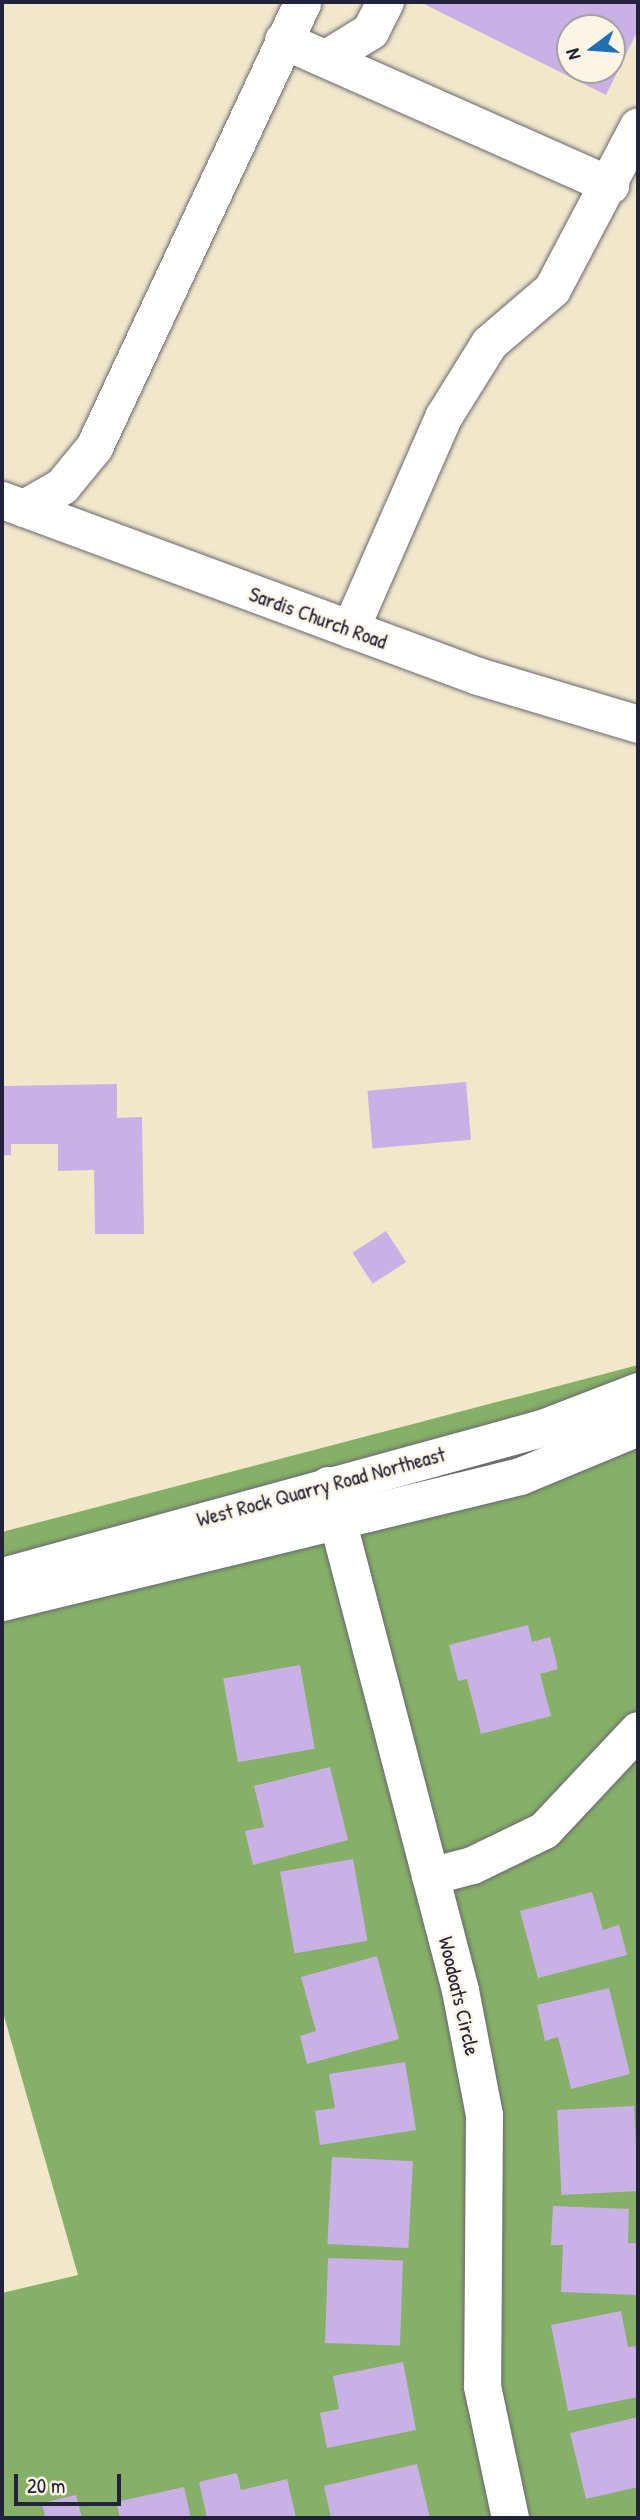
<!DOCTYPE html>
<style>
body{margin:0}
#map{position:relative;width:640px;height:2520px;overflow:hidden;background:#f1e8cc;font-family:"Patrick Hand",sans-serif}
div>[style]{position:absolute}
[style*='--x']{left:calc(var(--x)*1px);top:calc(var(--y)*1px);width:calc(var(--w)*1px);rotate:calc(var(--a)*1deg)}
.forest>*{inset:0;background:#86b067}
.building>*{inset:0;background:#c9b1e6;transform-origin:0 0}
.roads{filter:drop-shadow(0 0 2px #6a676e) drop-shadow(0 0 2px #6a676e)}
.minor>*{height:37px;margin:-18.5px;padding:0 18.5px;transform-origin:18.5px;border-radius:18.5px;background:#fff}
span{translate:-50% -50%;white-space:nowrap;text-align:center;line-height:1.15;-webkit-text-stroke:5px #fcf5e5;paint-order:stroke}
.street-label{font-size:21px;color:#22223b}
.frame{position:absolute;inset:0;border:4px solid #22223b;pointer-events:none}
.north{position:absolute;left:556px;top:14px;width:70px;height:70px;box-sizing:border-box;background:#fcf5e5;border:2px solid #a5a1a1;border-radius:50%;rotate:254deg;font-size:19px;font-weight:700;line-height:28px;text-align:center;color:#22223b}
.north::after{content:'';display:block;margin:auto;width:24px;height:32px;background:#1f6fb2;clip-path:polygon(50% 0,100% 100%,50% 72%,0 100%)}
.scale{position:absolute;left:14px;top:2474px;width:107px;height:32px;box-sizing:border-box;border:4px solid #22223b;border-top:0;padding-left:9px;font-size:21px;line-height:24px;white-space:nowrap;color:#22223b;-webkit-text-stroke:5px #fcf5e5;paint-order:stroke}
</style>
<div id="map">
<div class="forest">
<i style="clip-path:polygon(638px 1365px,638px 2518px,2px 2518px,2px 2293px,78px 2275px,2px 2009px,2px 1532px)"></i>
</div>
<div class="building">
<i style="clip-path:polygon(evenodd,420px 2px,638px 2px,638px 30px,606px 95px,420px 2px,570px 28px,612px 28px,612px 70px,570px 70px,570px 28px)"></i>
<i style="left:466px;top:1082px;width:58px;height:99px;rotate:85deg"></i>
<i style="clip-path:polygon(117px 1084px,117px 1118px,142px 1117px,144px 1234px,95px 1234px,94px 1170px,58px 1171px,58px 1144px,11px 1144px,11px 1155px,2px 1155px,2px 1086px)"></i>
<i style="left:386px;top:1231px;width:37px;height:40px;rotate:57deg"></i>
<i style="clip-path:polygon(528px 1625px,532px 1642px,550px 1637px,558px 1669px,540px 1674px,551px 1716px,481px 1734px,467px 1679px,458px 1681px,449px 1645px)"></i>
<i style="left:300px;top:1665px;width:85px;height:78px;rotate:80deg"></i>
<i style="clip-path:polygon(330px 1767px,348px 1840px,253px 1865px,245px 1831px,264px 1827px,254px 1786px)"></i>
<i style="left:353px;top:1859px;width:83px;height:74px;rotate:80deg"></i>
<i style="clip-path:polygon(592px 1892px,603px 1930px,619px 1925px,627px 1955px,538px 1978px,520px 1911px)"></i>
<i style="clip-path:polygon(377px 1956px,399px 2039px,307px 2064px,300px 2036px,316px 2031px,301px 1977px)"></i>
<i style="clip-path:polygon(609px 1988px,630px 2074px,571px 2089px,558px 2037px,545px 2041px,537px 2005px)"></i>
<i style="clip-path:polygon(405px 2062px,416px 2130px,320px 2145px,315px 2111px,335px 2108px,329px 2074px)"></i>
<i style="left:634px;top:2106px;width:85px;height:77px;rotate:87deg"></i>
<i style="left:332px;top:2157px;width:81px;height:87px;rotate:3deg"></i>
<i style="clip-path:polygon(553px 2206px,629px 2209px,628px 2243px,638px 2243px,638px 2295px,561px 2292px,563px 2245px,551px 2245px)"></i>
<i style="left:328px;top:2258px;width:75px;height:85px;rotate:2deg"></i>
<i style="clip-path:polygon(621px 2311px,628px 2347px,638px 2346px,638px 2397px,568px 2411px,551px 2325px)"></i>
<i style="clip-path:polygon(403px 2362px,416px 2430px,327px 2448px,320px 2413px,339px 2409px,333px 2376px)"></i>
<i style="clip-path:polygon(638px 2417px,638px 2487px,586px 2499px,570px 2433px)"></i>
<i style="clip-path:polygon(417px 2464px,430px 2518px,331px 2518px,324px 2486px)"></i>
<i style="clip-path:polygon(237px 2473px,241px 2490px,287px 2479px,296px 2518px,207px 2518px,199px 2482px)"></i>
<i style="clip-path:polygon(184px 2487px,191px 2518px,120px 2518px,116px 2502px)"></i>
<i style="clip-path:polygon(76px 2495px,82px 2518px,39px 2518px,45px 2516px,42px 2503px)"></i>
</div>
<div class="roads">
<div class="minor">
<i style="--x:283;--y:40;--w:358;--a:23.9"></i>
<i style="--x:326;--y:58;--w:52;--a:-31.5"></i>
<i style="--x:370;--y:31;--w:33;--a:-63"></i>
<i style="--x:2;--y:500;--w:507;--a:20.29"></i>
<i style="--x:478;--y:676;--w:167;--a:16.7"></i>
<i style="--x:24;--y:508;--w:44;--a:-30.1"></i>
<i style="--x:62;--y:486;--w:50;--a:-50.6"></i>
<i style="--x:94;--y:447;--w:491;--a:-64.9"></i>
<i style="--x:350;--y:629;--w:232;--a:-66.3"></i>
<i style="--x:443;--y:417;--w:87;--a:-58.1"></i>
<i style="--x:489;--y:343;--w:83;--a:-40.6"></i>
<i style="--x:552;--y:289;--w:184;--a:-62.2"></i>
<i style="--x:328;--y:1485;--w:522;--a:75.35"></i>
<i style="--x:460;--y:1990;--w:127;--a:79.1"></i>
<i style="--x:484;--y:2115;--w:271;--a:90.4"></i>
<i style="--x:482;--y:2386;--w:135;--a:78"></i>
<i style="--x:2;--y:1576;--w:560;--a:-15.33"></i>
<i style="--x:542;--y:1428;--w:103;--a:-21.1"></i>
<i style="--x:2;--y:1602;--w:533;--a:-13.67"></i>
<i style="--x:520;--y:1476;--w:128;--a:-22.6"></i>
<i style="--x:430;--y:1876;--w:43;--a:-14.7"></i>
<i style="--x:472;--y:1865;--w:80;--a:-25.9"></i>
<i style="--x:544;--y:1830;--w:137;--a:-46.8"></i>
</div>
</div>
<div class="street-label">
<span style="left:318px;top:618px;rotate:20deg">Sardis Church Road</span>
<span style="left:321px;top:1487px;rotate:-15deg">West Rock Quarry Road Northeast</span>
<span style="left:459px;top:1996px;rotate:77deg">Woodoats Circle</span>
</div>
<div class="frame"></div>
<div class="north">N</div>
<div class="scale">20 m</div>
</div>
